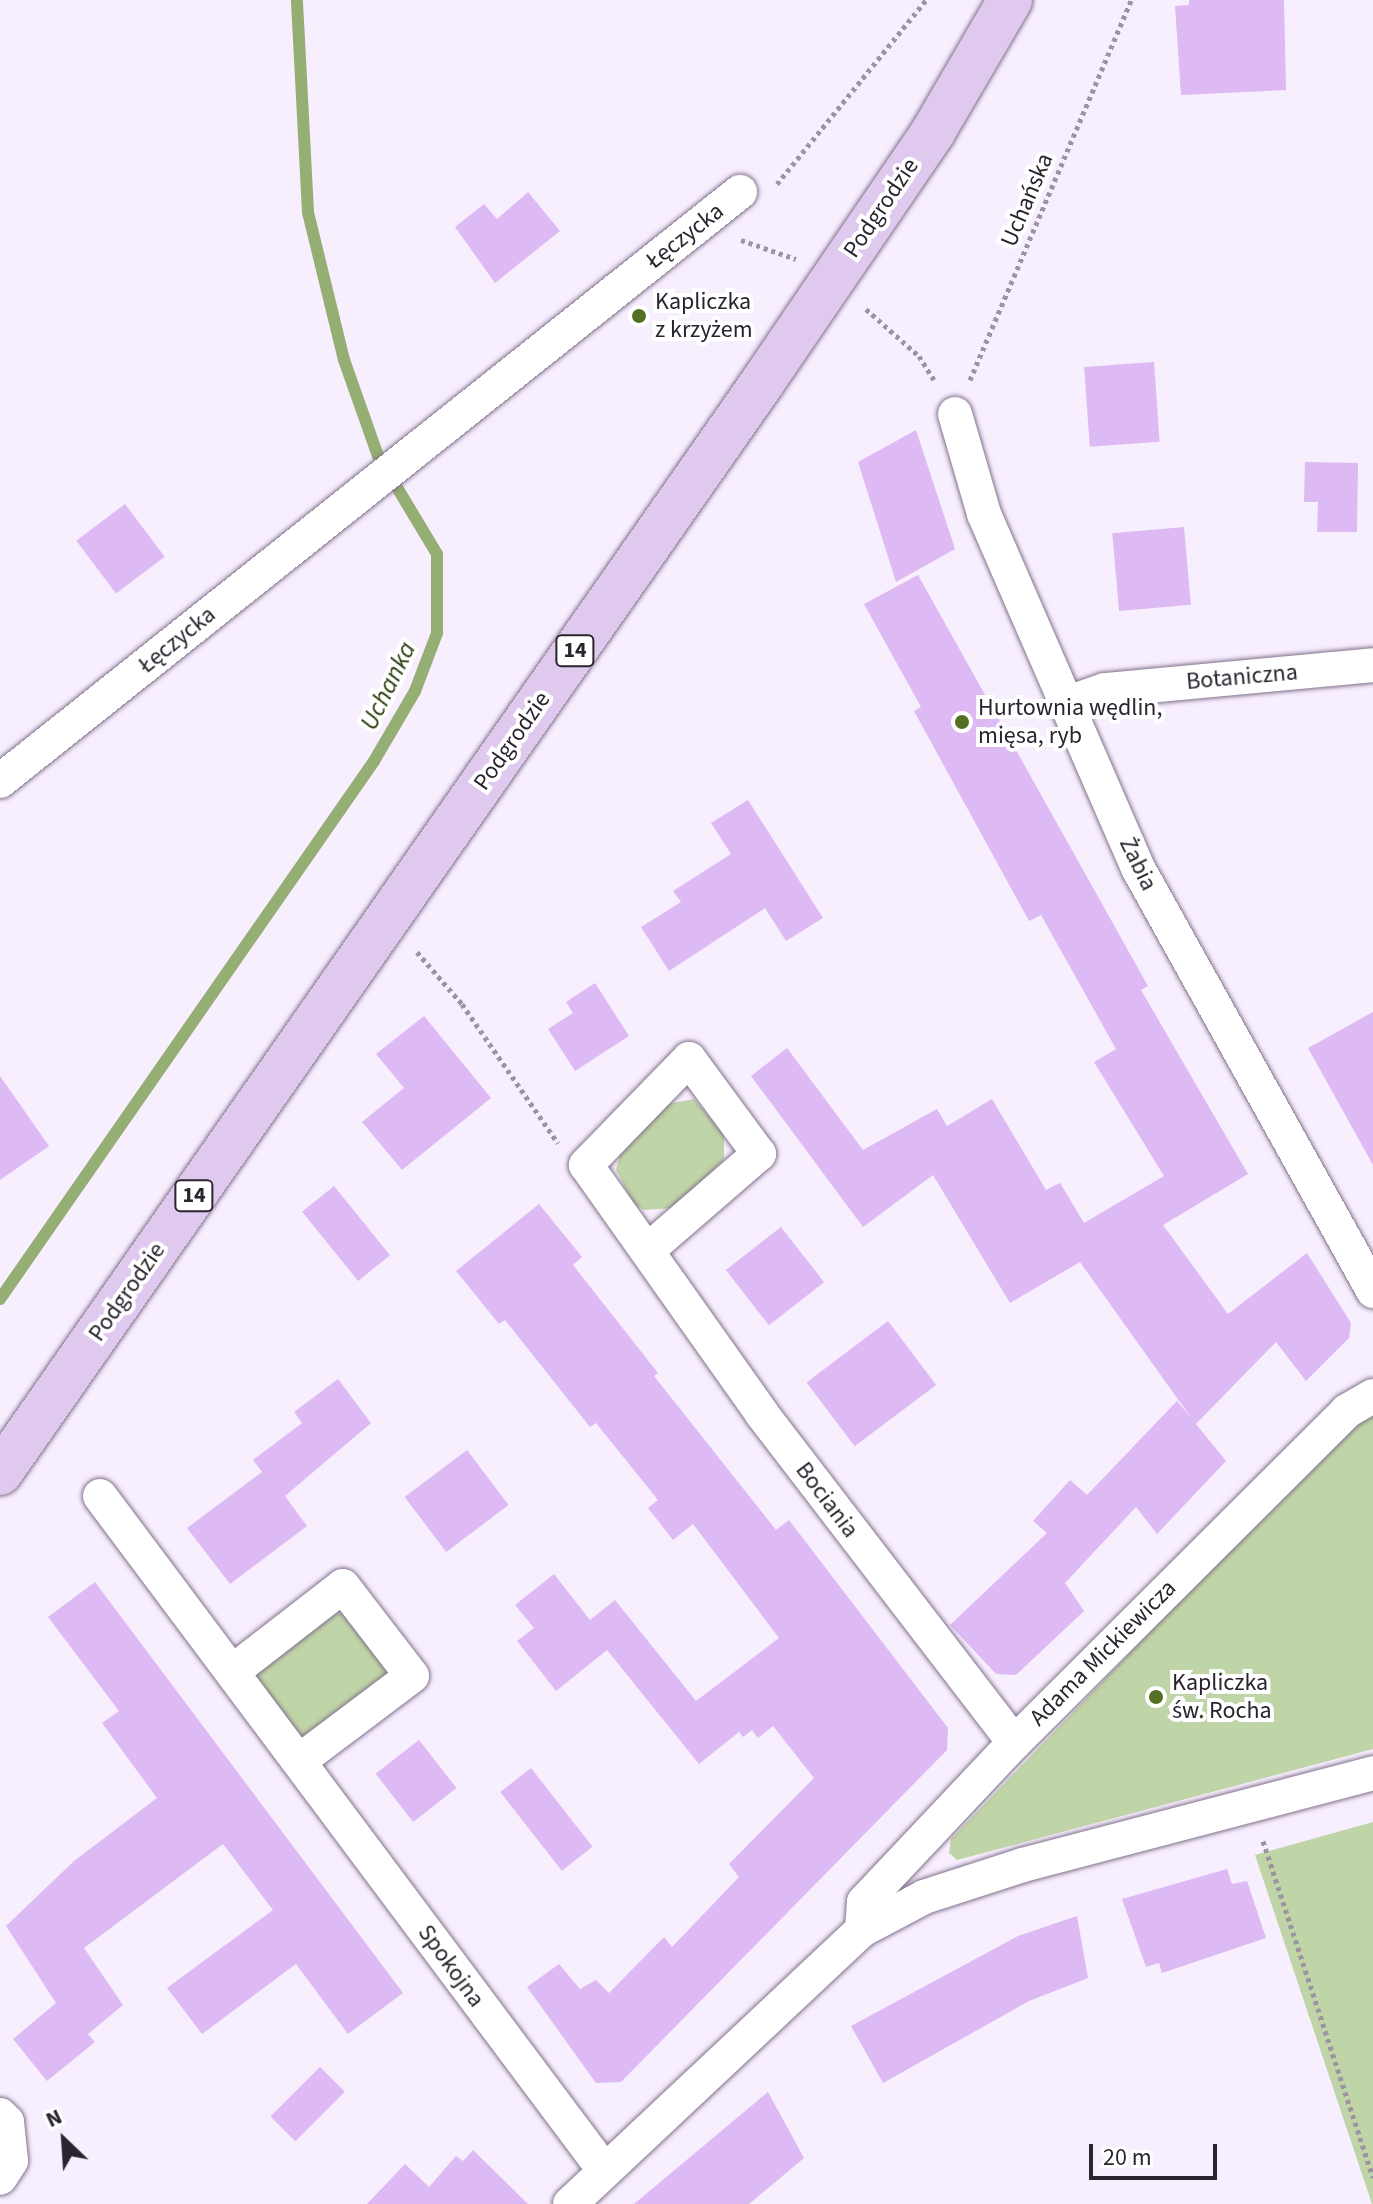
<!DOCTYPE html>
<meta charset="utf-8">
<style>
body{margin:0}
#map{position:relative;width:1373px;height:2204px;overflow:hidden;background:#f7eefe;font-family:"Source Sans 3",sans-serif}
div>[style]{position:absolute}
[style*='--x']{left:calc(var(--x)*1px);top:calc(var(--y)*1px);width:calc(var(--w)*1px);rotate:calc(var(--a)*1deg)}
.green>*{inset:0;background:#c0d5a7}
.stream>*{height:12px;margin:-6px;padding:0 6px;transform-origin:6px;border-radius:6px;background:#95ae73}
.building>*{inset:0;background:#ddbaf4;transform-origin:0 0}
.path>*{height:5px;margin-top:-2.5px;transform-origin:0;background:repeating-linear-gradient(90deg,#9c94a2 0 4px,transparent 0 8px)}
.roads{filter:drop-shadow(0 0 2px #81728b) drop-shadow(0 0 2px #81728b)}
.minor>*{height:34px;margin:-17px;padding:0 17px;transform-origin:17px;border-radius:17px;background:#fff}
.primary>*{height:44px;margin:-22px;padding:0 22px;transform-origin:22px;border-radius:22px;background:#e0c9ef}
.dots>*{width:22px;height:22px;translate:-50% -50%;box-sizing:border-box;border:4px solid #fff;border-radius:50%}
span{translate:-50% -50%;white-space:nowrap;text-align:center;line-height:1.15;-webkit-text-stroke:8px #fff;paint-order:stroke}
.shield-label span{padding:2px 6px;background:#fff;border:2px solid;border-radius:6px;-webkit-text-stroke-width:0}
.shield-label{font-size:22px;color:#2a242e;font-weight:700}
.street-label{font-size:24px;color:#2a242e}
.poi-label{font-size:24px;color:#2a242e}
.left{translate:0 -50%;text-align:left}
.water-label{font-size:26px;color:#2f4014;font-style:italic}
.north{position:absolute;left:24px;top:2100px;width:80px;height:80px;-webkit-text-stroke:6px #fff;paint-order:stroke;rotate:335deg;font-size:22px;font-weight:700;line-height:32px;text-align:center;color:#2a242e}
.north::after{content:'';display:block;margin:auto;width:28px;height:36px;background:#2a242e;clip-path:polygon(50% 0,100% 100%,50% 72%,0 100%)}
.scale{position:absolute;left:1089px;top:2144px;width:128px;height:36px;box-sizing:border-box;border:4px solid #2a242e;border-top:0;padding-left:10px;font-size:24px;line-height:28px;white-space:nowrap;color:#2a242e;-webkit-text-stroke:6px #fff;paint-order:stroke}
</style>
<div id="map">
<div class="green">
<i style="clip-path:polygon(694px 1099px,724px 1134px,724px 1160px,673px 1208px,644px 1210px,634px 1204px,616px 1170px,621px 1149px,667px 1104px)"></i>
<i style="clip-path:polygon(1373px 1410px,1373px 1749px,957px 1860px,949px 1853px,951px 1839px,1287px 1490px)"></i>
<i style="clip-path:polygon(332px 1613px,347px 1614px,391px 1668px,389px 1677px,302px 1742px,255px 1684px,255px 1667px)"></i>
<i style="clip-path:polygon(1373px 1822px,1373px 2204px,1372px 2204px,1255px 1855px)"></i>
</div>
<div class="stream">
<i style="--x:0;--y:1299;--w:655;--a:-55.19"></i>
<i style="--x:374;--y:761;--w:81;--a:-59.6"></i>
<i style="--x:415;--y:691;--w:62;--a:-69.2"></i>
<i style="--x:437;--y:633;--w:79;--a:-90"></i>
<i style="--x:437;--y:554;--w:114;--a:-121"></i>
<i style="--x:378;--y:456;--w:102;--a:-109.5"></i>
<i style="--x:344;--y:360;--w:152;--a:-103.7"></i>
<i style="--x:308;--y:212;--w:212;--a:-93"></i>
</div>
<div class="building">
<i style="clip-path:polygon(1189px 0,1284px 0,1286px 90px,1181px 95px,1175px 6px,1189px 5px)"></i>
<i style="clip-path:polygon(528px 192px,560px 231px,495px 283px,455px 227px,484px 204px,497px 219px)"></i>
<i style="left:1154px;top:362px;width:80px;height:70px;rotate:86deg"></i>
<i style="clip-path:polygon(916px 430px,955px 549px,896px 582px,858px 462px)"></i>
<i style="clip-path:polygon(1305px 462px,1358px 463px,1357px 532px,1317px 532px,1318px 502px,1304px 502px)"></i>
<i style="left:125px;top:504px;width:66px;height:61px;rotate:53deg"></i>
<i style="left:1184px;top:527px;width:78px;height:72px;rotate:85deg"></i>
<i style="clip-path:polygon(918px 575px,1148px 986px,1141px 990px,1248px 1174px,1163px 1225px,1228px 1314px,1307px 1253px,1351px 1323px,1349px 1338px,1306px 1381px,1276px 1342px,1196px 1424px,1226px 1461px,1157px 1534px,1136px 1507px,1065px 1583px,1084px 1611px,1016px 1675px,996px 1674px,950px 1625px,1047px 1533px,1033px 1521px,1070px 1480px,1087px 1495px,1177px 1401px,1192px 1419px,1080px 1262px,1010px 1303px,933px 1175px,863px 1227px,751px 1076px,787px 1048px,863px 1150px,937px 1109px,947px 1126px,992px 1099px,1046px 1190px,1060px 1183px,1084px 1223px,1164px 1176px,1094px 1062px,1116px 1049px,1041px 915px,1029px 921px,914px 711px,921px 707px,864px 604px)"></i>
<i style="clip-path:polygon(748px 800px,823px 918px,786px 941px,765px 908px,669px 971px,641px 927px,681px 902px,673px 891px,731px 854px,711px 823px)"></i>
<i style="clip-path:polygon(595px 983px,629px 1036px,575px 1071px,548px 1029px,573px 1013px,566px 1002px)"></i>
<i style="clip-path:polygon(1373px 1012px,1373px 1165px,1308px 1048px)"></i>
<i style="clip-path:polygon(424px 1016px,491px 1098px,402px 1170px,362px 1122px,404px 1088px,376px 1054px)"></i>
<i style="clip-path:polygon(0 1076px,49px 1146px,0 1180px)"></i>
<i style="left:334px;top:1186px;width:89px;height:41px;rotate:51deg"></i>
<i style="clip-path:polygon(539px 1204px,582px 1257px,573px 1265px,658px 1373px,654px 1376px,776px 1530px,789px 1520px,948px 1728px,947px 1750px,621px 2082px,596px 2083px,527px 1987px,559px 1964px,580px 1989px,596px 1980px,609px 1993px,664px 1937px,672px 1947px,739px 1877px,729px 1864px,814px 1778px,773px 1726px,758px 1738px,752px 1730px,743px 1737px,739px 1732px,699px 1764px,607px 1650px,556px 1691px,517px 1641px,534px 1628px,515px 1605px,554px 1574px,590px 1620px,615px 1600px,696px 1701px,779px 1638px,693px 1524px,673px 1540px,648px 1508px,658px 1500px,596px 1423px,590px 1427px,505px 1320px,499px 1324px,456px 1271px)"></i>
<i style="left:781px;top:1227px;width:70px;height:70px;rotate:52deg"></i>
<i style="left:888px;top:1321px;width:80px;height:102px;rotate:53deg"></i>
<i style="clip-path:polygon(338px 1379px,371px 1423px,285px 1496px,307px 1526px,230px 1584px,187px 1528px,262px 1472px,253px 1460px,302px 1423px,294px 1412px)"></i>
<i style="left:467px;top:1450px;width:69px;height:78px;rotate:53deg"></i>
<i style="clip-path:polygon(95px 1582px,403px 1993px,348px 2034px,296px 1964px,202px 2034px,167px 1988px,273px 1910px,223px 1844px,84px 1948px,123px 2005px,88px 2034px,95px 2042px,47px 2081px,13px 2039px,56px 2003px,6px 1926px,74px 1861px,157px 1798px,102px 1723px,119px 1711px,48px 1617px)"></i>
<i style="left:419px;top:1740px;width:61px;height:55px;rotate:52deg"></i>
<i style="left:531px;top:1768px;width:100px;height:39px;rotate:52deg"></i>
<i style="clip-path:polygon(1227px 1869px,1232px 1884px,1247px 1881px,1266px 1938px,1162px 1973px,1159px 1963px,1146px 1967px,1122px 1899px)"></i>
<i style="clip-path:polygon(1077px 1916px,1088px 1978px,1029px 2001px,883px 2083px,851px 2026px,1018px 1936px)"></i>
<i style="left:320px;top:2067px;width:35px;height:70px;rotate:45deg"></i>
<i style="clip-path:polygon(768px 2092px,804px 2158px,749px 2204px,634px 2204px)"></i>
<i style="clip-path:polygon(473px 2150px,528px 2204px,367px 2204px,405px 2164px,429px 2187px,456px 2156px,463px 2161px)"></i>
</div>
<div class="path">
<i style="--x:777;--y:184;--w:237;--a:-51"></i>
<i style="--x:741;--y:240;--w:58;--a:19.1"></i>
<i style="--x:866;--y:309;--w:71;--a:41.6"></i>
<i style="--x:919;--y:356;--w:31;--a:58"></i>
<i style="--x:970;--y:380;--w:413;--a:-67"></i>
<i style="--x:417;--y:952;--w:69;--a:49.1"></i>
<i style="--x:462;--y:1004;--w:169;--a:55.4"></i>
<i style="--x:1263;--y:1841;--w:354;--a:71.9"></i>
</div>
<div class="roads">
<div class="minor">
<i style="--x:955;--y:414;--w:104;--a:73.8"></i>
<i style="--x:984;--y:514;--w:388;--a:66.5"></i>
<i style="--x:1139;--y:870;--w:482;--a:60.9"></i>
<i style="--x:1065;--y:704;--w:42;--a:-19.3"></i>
<i style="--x:1105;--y:690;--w:269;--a:-5.3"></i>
<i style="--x:0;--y:781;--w:946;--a:-38.52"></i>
<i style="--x:648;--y:1250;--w:147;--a:-40.9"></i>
<i style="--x:759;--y:1154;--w:118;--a:-126.4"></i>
<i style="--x:689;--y:1059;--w:148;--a:134.2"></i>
<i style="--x:586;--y:1165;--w:305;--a:54.7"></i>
<i style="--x:762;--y:1414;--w:414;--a:52.5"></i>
<i style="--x:100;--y:1496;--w:842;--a:53.21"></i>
<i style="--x:232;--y:1672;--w:140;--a:-37.8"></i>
<i style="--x:343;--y:1586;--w:113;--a:52.5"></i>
<i style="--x:412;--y:1676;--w:141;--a:143"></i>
<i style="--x:862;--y:1930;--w:28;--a:-86"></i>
<i style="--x:864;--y:1902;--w:219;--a:-46.7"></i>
<i style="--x:1014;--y:1743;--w:470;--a:-44.9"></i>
<i style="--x:1347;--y:1411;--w:30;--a:-30"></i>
<i style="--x:0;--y:2115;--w:10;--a:45"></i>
<i style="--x:7;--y:2122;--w:39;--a:84"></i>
<i style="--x:11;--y:2161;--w:20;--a:123"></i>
<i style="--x:570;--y:2204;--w:400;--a:-43.2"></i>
<i style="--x:862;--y:1930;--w:70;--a:-28"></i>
<i style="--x:924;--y:1897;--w:104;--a:-17.9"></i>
<i style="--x:1023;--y:1865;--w:362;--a:-14.7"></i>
</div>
<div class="primary">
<i style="--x:0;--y:1473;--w:1330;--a:-55.04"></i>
<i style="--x:762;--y:383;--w:304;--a:-55.7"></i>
<i style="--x:933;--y:132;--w:153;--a:-59.7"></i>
</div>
</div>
<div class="dots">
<i style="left:639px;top:316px;background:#547024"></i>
<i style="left:962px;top:722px;background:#547024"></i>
<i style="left:1156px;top:1697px;background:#547024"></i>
</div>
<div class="shield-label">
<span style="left:575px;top:651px">14</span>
<span style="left:194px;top:1196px">14</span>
</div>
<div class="street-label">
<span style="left:1027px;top:200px;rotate:-67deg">Uchańska</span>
<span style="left:881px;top:208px;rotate:-56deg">Podgrodzie</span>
<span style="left:685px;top:236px;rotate:-38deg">Łęczycka</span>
<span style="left:177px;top:640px;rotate:-39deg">Łęczycka</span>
<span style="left:1242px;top:677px;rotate:-5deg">Botaniczna</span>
<span style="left:512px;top:741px;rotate:-55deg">Podgrodzie</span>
<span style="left:1138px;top:864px;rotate:64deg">Żabia</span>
<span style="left:127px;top:1292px;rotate:-55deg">Podgrodzie</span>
<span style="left:827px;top:1500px;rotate:53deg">Bociania</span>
<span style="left:1103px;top:1653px;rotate:-45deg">Adama Mickiewicza</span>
<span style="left:451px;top:1966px;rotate:54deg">Spokojna</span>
</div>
<div class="poi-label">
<span class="left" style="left:655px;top:316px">Kapliczka<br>z krzyżem</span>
<span class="left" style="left:978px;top:722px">Hurtownia wędlin,<br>mięsa, ryb</span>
<span class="left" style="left:1172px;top:1697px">Kapliczka<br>św. Rocha</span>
</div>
<div class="water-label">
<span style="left:388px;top:686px;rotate:-64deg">Uchanka</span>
</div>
<div class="north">N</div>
<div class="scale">20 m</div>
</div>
